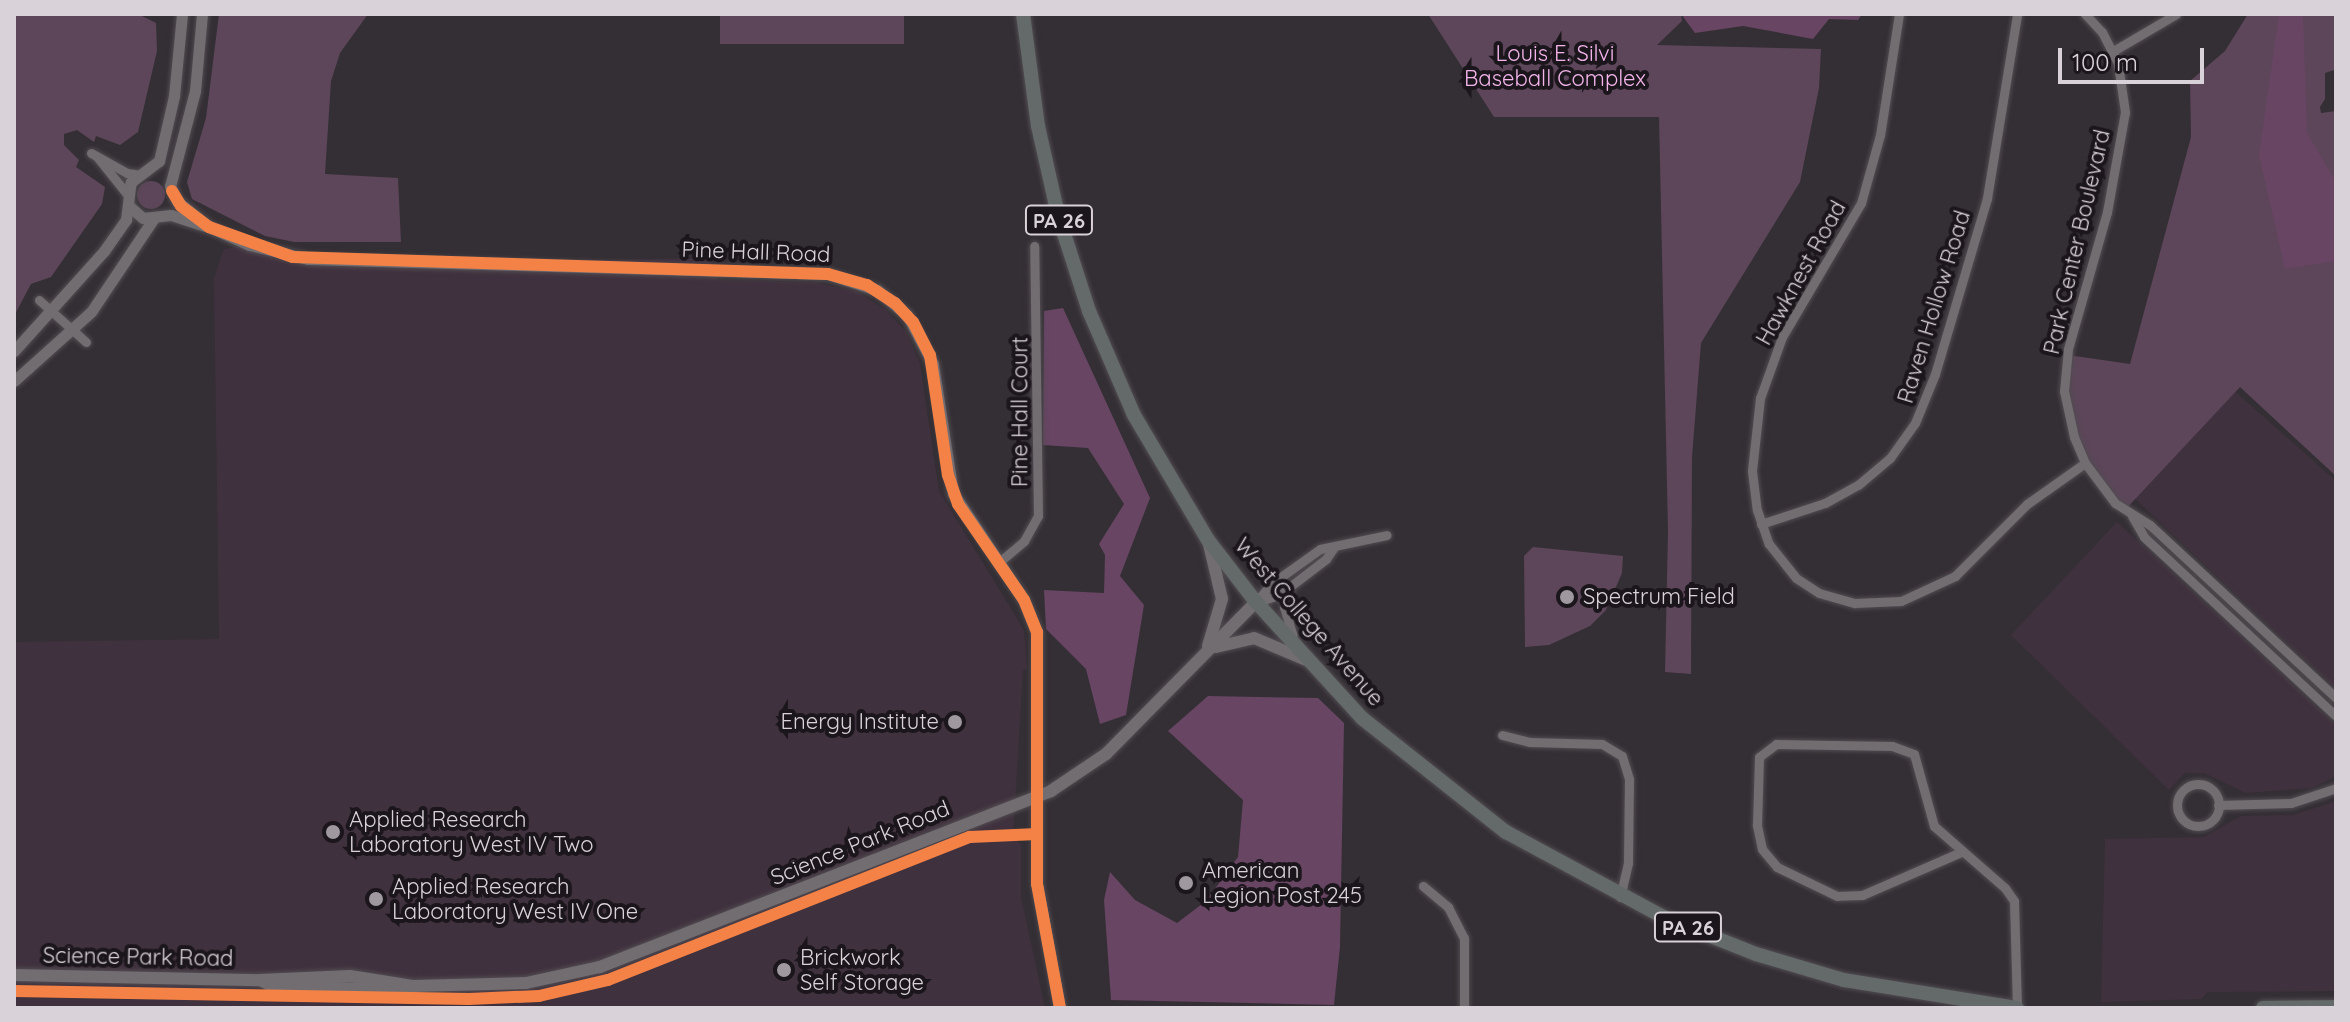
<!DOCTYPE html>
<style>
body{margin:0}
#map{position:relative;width:2350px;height:1022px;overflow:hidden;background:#342f34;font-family:Quicksand,sans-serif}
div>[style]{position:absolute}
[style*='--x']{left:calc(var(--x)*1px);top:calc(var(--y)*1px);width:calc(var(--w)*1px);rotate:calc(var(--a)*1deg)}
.built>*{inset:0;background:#40313e}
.green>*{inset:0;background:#5d465a;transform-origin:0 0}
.round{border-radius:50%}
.forest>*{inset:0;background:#674563}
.roads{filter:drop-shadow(0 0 2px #514c51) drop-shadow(0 0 2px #514c51)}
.minor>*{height:9px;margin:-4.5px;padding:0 4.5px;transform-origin:4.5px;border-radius:4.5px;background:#726d71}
.minor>.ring{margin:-4.5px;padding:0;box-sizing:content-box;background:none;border:9px solid #726d71;border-radius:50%}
.tertiary>*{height:11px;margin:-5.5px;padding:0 5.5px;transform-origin:5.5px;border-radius:5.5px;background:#726d71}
.secondary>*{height:12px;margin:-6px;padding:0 6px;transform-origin:6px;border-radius:6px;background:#726d71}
.primary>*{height:14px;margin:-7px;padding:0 7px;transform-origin:7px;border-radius:7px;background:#636a69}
.cycleway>*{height:12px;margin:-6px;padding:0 6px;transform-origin:6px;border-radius:6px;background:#f48246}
.dots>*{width:22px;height:22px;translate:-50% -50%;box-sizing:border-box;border:4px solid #1b161b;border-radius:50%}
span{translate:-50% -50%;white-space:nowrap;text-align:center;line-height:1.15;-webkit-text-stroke:8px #1b161b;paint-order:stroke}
.shield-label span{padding:2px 6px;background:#1b161b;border:2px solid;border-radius:6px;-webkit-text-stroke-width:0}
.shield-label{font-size:20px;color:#d9d2d8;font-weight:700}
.park-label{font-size:22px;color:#f3b4eb}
.street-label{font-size:22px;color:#d9d2d8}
.poi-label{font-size:22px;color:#d9d2d8}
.left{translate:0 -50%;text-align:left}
.right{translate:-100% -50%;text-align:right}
.frame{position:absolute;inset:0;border:16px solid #d9d2d8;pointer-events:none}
.scale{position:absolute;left:2058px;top:48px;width:146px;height:36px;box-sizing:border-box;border:4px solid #d9d2d8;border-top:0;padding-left:10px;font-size:24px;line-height:28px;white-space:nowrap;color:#d9d2d8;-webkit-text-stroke:6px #1b161b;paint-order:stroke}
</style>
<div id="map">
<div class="built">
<i style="clip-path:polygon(249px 245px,278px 254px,444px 263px,709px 258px,718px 280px,817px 283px,857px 292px,886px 310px,906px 332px,920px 364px,939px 491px,1024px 630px,1027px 669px,1023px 670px,1013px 838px,1021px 844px,1021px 897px,1045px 1008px,14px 1008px,14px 642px,219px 639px,214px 278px,224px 249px)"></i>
<i style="clip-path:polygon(2229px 386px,2336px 481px,2336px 688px,2129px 493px)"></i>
<i style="clip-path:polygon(2117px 522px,2336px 725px,2336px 776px,2312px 788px,2246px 793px,2204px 773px,2185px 773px,2169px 790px,2011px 635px)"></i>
<i style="clip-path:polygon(2336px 801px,2336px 991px,2208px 992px,2201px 999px,2101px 1002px,2105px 839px,2204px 837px,2241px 816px,2293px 815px)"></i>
</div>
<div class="green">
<i style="clip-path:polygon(14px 14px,138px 14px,156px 23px,157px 51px,138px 132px,120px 145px,96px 136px,94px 142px,77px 130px,64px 134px,64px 145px,79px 160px,76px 167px,105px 187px,102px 204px,51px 277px,31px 284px,14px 316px)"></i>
<i style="clip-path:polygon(219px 14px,368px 14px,340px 53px,331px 81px,325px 174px,398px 178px,401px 242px,294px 242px,265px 236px,192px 199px,187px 182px,206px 118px)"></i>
<i style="left:720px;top:14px;width:184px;height:30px"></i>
<i style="clip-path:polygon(1428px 14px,1681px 14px,1682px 21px,1657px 45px,1821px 49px,1819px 88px,1800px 182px,1701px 343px,1692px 457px,1691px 674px,1665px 672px,1668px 531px,1659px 117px,1494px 117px)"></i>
<i style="clip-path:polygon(2248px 14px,2336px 14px,2336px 78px,2334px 70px,2325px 73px,2325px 99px,2320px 107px,2321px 113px,2336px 111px,2336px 476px,2240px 387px,2124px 511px,2090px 472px,2068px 415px,2068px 355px,2130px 364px,2191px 137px,2190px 81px,2225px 51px)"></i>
<i class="round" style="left:137px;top:181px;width:28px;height:28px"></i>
<i style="clip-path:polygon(1533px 547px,1623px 556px,1622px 573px,1606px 610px,1590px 626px,1549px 645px,1525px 647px,1524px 556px)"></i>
</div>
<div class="forest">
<i style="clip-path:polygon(1681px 14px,1862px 14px,1858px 20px,1829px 19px,1813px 39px,1743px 26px,1695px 33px)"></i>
<i style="clip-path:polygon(2279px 14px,2303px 14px,2307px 133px,2336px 182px,2336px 261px,2285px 269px,2259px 155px)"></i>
<i style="clip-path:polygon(1063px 308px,1150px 498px,1120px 576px,1144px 605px,1126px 715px,1100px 724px,1086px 669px,1046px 629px,1044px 590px,1104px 593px,1105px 555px,1099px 544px,1124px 504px,1088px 448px,1043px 445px,1044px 311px)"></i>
<i style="clip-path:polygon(1208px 696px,1318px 698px,1344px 723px,1340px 947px,1334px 1005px,1111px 1000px,1104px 900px,1110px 872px,1135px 900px,1177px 923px,1206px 901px,1238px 857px,1243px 800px,1168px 731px)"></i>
</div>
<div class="roads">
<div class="minor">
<i style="--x:1899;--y:14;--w:122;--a:98.9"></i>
<i style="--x:1880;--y:135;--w:71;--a:105.6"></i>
<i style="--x:1861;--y:203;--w:156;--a:120.5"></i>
<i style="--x:1782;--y:337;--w:65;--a:109.8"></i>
<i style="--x:1760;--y:398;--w:73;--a:96.3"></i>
<i style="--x:1752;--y:471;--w:39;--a:83"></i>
<i style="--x:1757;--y:510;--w:36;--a:71"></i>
<i style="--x:1769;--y:544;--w:43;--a:51.5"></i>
<i style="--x:1796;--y:578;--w:27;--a:33"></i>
<i style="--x:1819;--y:593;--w:37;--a:16"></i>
<i style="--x:1855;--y:603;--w:46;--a:-2.5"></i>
<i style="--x:1901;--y:601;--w:60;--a:-24.8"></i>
<i style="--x:1955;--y:576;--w:102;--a:-45"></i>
<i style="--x:2027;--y:504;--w:71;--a:-35.3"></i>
<i style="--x:2085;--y:14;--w:25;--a:47"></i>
<i style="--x:2102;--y:32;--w:36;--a:63"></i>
<i style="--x:2118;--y:64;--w:49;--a:81.7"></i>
<i style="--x:2125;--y:112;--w:102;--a:100.2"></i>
<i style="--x:2107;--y:212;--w:142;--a:105.9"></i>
<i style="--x:2068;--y:349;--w:42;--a:95.4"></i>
<i style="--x:2064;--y:391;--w:47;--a:77.7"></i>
<i style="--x:2074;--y:437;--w:28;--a:67"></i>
<i style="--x:2085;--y:463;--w:50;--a:53.1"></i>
<i style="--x:2115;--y:503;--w:41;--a:32.2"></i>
<i style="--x:2150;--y:525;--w:254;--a:42.9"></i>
<i style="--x:2113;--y:51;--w:73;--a:-30.4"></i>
<i style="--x:91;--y:153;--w:41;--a:29.1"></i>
<i style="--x:127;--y:173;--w:14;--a:8"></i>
<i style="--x:98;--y:158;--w:46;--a:51.1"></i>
<i style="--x:39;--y:300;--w:63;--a:41.8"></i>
<i style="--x:2132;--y:516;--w:24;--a:60"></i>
<i style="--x:2144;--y:537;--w:262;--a:43"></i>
<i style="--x:1761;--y:524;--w:67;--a:-18.2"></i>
<i style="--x:1825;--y:503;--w:38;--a:-29"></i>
<i style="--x:1858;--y:485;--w:42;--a:-40.2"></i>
<i style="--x:1890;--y:458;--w:43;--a:-54.5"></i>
<i style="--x:1915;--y:423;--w:53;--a:-67.8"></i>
<i style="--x:1935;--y:374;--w:184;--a:-73.5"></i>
<i style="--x:1987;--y:198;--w:186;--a:-80.7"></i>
<i style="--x:998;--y:563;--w:34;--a:-40"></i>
<i style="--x:1024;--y:541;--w:29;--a:-61"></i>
<i style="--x:1038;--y:516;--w:270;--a:-90.8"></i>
<i style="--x:1289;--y:590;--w:18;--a:106"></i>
<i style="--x:1284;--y:607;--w:30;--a:73"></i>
<i style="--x:1256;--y:602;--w:23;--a:-50"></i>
<i style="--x:1271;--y:584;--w:60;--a:-35.5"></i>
<i style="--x:1320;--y:549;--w:68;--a:-11.8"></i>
<i style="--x:1257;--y:602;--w:23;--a:-18"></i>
<i style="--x:1279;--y:595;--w:59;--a:-37.5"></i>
<i style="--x:1326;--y:559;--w:14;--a:-56"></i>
<i style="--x:1502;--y:735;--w:29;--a:14"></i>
<i style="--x:1530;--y:742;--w:72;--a:1.6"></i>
<i style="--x:1602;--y:744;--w:23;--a:31"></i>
<i style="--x:1622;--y:756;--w:24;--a:73"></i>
<i style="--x:1629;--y:779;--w:84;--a:90.7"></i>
<i style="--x:1628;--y:863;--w:35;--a:103"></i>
<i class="ring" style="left:2177px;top:784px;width:33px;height:33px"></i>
<i style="--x:2218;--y:805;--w:73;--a:-1.6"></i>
<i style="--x:2291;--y:803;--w:47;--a:-18.4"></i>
<i style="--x:1961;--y:852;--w:108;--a:156.5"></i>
<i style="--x:1862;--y:895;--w:25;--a:178"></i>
<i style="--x:1837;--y:896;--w:67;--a:-154.2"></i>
<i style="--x:1777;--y:867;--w:23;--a:-130"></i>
<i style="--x:1762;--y:849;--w:25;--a:-102"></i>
<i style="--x:1757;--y:825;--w:68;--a:-88.3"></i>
<i style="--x:1759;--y:757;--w:21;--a:-37"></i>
<i style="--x:1776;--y:744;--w:116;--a:1"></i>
<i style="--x:1892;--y:746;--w:23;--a:20"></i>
<i style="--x:1914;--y:754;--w:75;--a:74.5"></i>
<i style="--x:1934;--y:826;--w:94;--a:41.1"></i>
<i style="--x:2005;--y:888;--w:16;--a:55"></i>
<i style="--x:2014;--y:901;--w:107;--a:88.4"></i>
<i style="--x:1423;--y:886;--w:33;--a:40"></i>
<i style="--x:1448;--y:907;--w:35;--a:63"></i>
<i style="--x:1464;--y:938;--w:70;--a:90"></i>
</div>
<div class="tertiary">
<i style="--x:202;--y:14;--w:77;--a:95.2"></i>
<i style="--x:195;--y:91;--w:98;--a:104.7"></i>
<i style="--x:170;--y:186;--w:17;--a:65"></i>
<i style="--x:177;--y:201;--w:41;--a:39.1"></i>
<i style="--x:209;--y:227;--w:44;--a:24.2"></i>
<i style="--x:249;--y:245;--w:61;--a:13.3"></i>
<i style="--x:308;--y:259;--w:520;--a:1.65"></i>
<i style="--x:828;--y:274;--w:52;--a:18.1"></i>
<i style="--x:877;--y:290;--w:39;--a:40"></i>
<i style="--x:907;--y:315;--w:55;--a:62"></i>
<i style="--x:933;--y:364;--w:131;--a:81.2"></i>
<i style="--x:953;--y:493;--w:128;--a:56.4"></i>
<i style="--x:1024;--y:600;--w:35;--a:68"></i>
<i style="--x:1037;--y:632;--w:252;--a:90"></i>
<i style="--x:1037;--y:884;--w:126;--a:79.5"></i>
<i style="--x:129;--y:206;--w:18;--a:41"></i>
<i style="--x:143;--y:218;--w:28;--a:-6"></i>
<i style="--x:171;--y:215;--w:35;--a:18"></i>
<i style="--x:14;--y:351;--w:135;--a:-48"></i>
<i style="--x:104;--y:251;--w:38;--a:-55"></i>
<i style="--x:126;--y:220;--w:38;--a:-83"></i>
<i style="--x:131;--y:182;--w:35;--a:-37"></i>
<i style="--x:159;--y:161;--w:67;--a:-77"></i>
<i style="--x:174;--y:96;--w:82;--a:-84.4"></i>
<i style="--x:14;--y:381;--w:103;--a:-41.9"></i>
<i style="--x:91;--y:312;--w:113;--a:-56.2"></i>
</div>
<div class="secondary">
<i style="--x:1208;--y:646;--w:49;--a:-73.4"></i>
<i style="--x:1222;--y:599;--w:57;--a:-103.3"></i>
<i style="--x:1216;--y:647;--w:39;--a:-13"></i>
<i style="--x:1254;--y:638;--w:56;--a:22.9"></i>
<i style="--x:14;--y:975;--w:246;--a:1.2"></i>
<i style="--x:260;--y:980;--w:90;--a:-2.5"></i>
<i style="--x:350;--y:976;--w:65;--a:8.9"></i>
<i style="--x:260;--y:980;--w:13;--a:27"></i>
<i style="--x:272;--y:986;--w:131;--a:1.7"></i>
<i style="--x:403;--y:990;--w:12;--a:-20"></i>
<i style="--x:414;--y:986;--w:112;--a:-1.5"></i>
<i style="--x:526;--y:983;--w:76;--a:-12.2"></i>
<i style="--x:600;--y:967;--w:484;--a:-21.3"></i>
<i style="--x:1051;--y:791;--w:66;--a:-33.9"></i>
<i style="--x:1106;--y:754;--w:214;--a:-45.4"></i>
</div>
<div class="primary">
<i style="--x:1023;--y:14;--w:113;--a:82.4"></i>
<i style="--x:1038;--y:126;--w:91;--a:77.3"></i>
<i style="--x:1058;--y:215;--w:101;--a:72.1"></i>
<i style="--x:1089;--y:311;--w:113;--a:66.6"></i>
<i style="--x:1134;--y:415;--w:145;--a:59.4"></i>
<i style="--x:1208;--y:540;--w:78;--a:52.3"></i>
<i style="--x:1256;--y:602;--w:157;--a:47.6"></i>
<i style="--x:1362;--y:718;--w:184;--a:38.4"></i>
<i style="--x:1506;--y:832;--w:179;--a:28.4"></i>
<i style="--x:1663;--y:917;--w:100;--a:21.7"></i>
<i style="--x:1756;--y:954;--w:92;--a:16.5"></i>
<i style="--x:1844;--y:980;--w:175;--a:9.2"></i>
<i style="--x:2263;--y:1008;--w:73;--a:-0.8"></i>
</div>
</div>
<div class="cycleway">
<i style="--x:172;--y:191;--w:17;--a:59"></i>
<i style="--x:181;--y:206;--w:35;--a:37"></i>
<i style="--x:209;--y:227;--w:89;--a:19.7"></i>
<i style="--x:293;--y:257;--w:535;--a:1.82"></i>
<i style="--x:828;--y:274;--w:41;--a:15.8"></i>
<i style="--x:867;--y:285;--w:33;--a:33"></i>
<i style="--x:895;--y:303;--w:26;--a:47"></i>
<i style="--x:913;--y:322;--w:37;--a:63"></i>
<i style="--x:930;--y:355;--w:121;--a:81.5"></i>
<i style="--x:948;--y:475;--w:31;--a:71"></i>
<i style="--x:958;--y:504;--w:116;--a:55.5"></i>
<i style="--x:1024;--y:600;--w:35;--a:68"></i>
<i style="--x:1037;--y:632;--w:252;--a:90"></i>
<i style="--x:1037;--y:884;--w:126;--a:79.5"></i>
<i style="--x:14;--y:991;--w:455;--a:1"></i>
<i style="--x:469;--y:999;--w:70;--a:-2.5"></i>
<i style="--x:539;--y:996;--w:71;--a:-13.1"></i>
<i style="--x:608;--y:980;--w:389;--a:-21.6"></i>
<i style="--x:970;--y:837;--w:67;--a:-2.6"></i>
</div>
<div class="dots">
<i style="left:1567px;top:597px;background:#9f999f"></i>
<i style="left:955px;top:722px;background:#9f999f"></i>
<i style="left:333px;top:832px;background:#9f999f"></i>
<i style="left:1186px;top:883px;background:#9f999f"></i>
<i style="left:376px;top:899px;background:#9f999f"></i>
<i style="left:784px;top:970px;background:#9f999f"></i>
</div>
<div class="shield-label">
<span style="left:1059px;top:220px">PA 26</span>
<span style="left:1688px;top:927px">PA 26</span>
</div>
<div class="park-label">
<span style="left:1555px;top:66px">Louis E. Silvi<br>Baseball Complex</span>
</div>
<div class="street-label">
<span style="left:2077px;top:242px;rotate:-77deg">Park Center Boulevard</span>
<span style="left:756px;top:252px;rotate:2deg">Pine Hall Road</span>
<span style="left:1801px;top:273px;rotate:-61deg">Hawknest Road</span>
<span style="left:1934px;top:307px;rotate:-73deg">Raven Hollow Road</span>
<span style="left:1020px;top:412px;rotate:-90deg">Pine Hall Court</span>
<span style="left:1309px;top:622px;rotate:49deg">West College Avenue</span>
<span style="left:860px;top:843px;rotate:-22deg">Science Park Road</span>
<span style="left:138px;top:957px;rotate:1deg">Science Park Road</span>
</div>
<div class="poi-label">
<span class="left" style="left:1583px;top:597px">Spectrum Field</span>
<span class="right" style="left:939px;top:722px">Energy Institute</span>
<span class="left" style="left:349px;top:832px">Applied Research<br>Laboratory West IV Two</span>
<span class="left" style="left:1202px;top:883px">American<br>Legion Post 245</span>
<span class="left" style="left:392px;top:899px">Applied Research<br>Laboratory West IV One</span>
<span class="left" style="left:800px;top:970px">Brickwork<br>Self Storage</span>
</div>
<div class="frame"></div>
<div class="scale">100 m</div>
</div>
